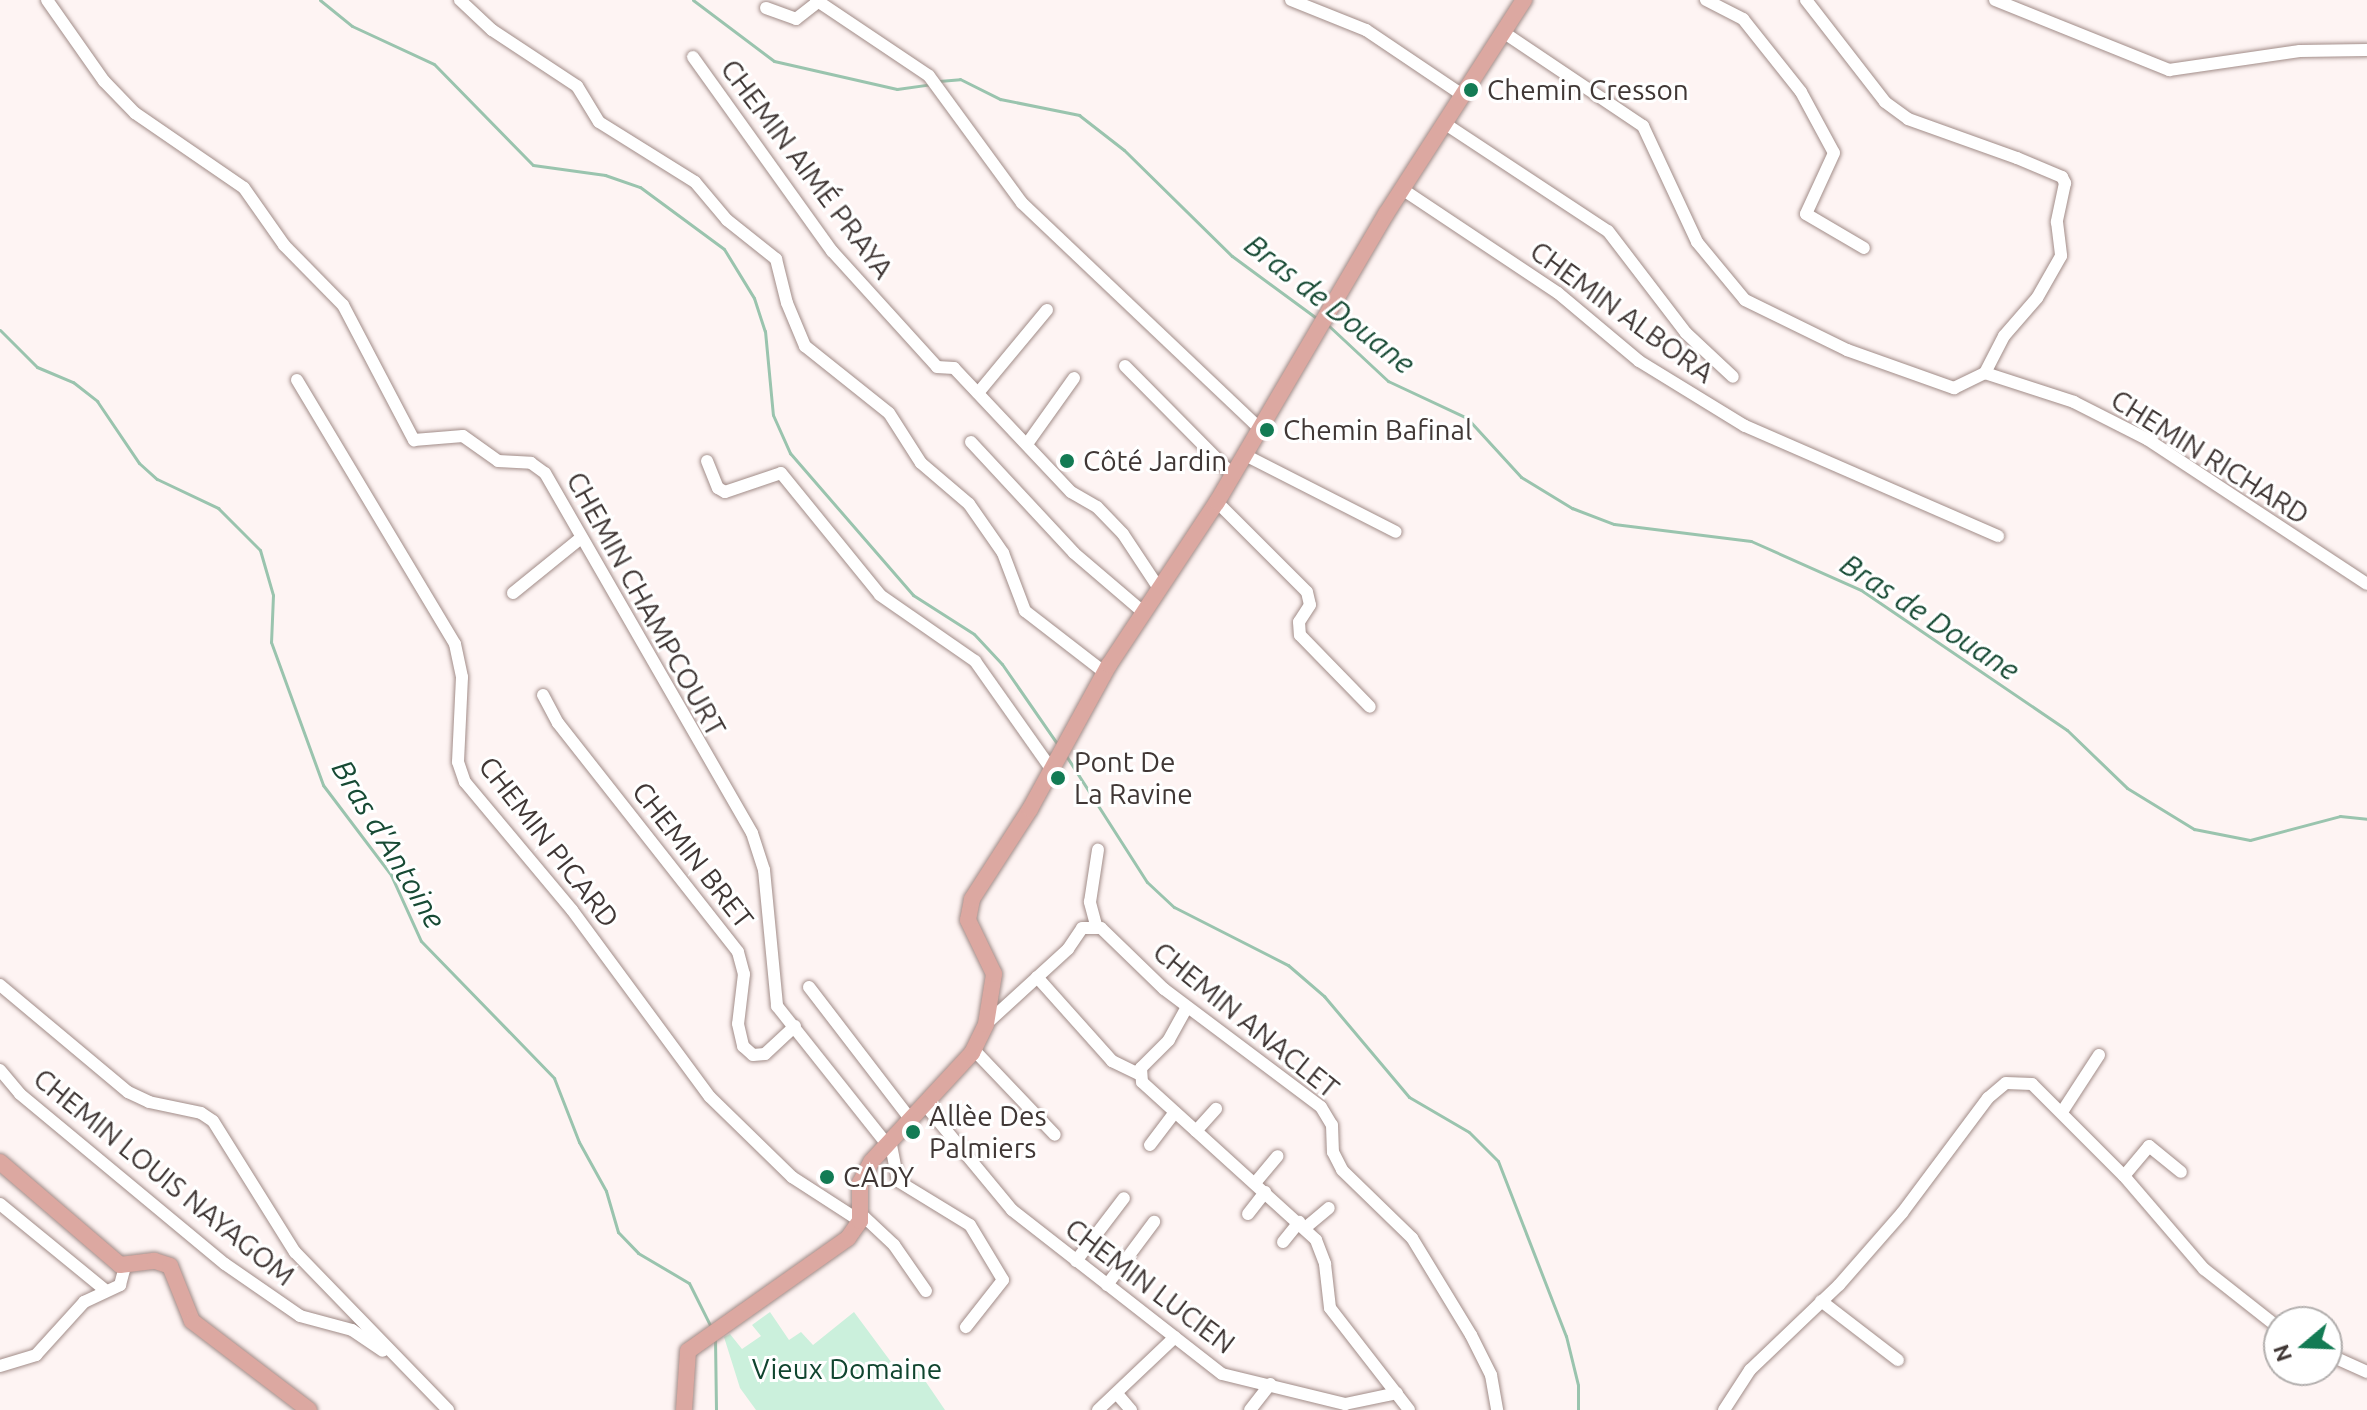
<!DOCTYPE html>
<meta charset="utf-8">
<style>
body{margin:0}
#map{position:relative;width:2367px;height:1410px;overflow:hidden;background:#fef4f3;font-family:Ubuntu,sans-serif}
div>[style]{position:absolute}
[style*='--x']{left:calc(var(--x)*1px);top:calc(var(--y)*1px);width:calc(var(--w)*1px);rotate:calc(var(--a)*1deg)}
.green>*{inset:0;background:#cbf0dc}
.stream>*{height:3px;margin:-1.5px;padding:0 1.5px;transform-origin:1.5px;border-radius:1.5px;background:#9ac4ae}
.roads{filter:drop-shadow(0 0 2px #a18c88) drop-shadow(0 0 2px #a18c88)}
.minor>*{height:12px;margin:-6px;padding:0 6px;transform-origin:6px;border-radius:6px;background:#fff}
.major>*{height:16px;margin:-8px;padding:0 8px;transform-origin:8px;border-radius:8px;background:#dca8a1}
.dots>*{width:22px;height:22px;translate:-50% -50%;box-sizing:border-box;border:4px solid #fff;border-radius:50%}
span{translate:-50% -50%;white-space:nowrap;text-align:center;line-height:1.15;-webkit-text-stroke:6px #fff;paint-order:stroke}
.poi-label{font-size:28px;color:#403735}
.left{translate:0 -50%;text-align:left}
.street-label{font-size:28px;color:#403735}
.park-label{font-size:28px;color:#10452f}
.water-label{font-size:30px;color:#174a34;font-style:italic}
.north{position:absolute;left:2263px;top:1306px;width:80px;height:80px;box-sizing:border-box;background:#fff;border:2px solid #b3afae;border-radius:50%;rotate:251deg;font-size:22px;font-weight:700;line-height:32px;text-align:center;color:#403735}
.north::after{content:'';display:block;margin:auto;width:28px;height:36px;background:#137b54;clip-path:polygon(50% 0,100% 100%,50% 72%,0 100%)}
</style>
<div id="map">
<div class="green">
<i style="clip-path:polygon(770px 1312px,789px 1340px,801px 1332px,813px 1345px,854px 1312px,897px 1370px,915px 1366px,945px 1410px,756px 1410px,740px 1388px,724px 1337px,730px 1334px,742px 1349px,761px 1336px,752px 1325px)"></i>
</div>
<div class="stream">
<i style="--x:320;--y:0;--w:41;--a:39.1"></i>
<i style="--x:352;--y:26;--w:90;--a:24.9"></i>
<i style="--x:434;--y:64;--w:141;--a:45.6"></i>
<i style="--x:533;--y:165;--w:73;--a:7.9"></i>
<i style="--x:605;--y:175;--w:37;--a:19"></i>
<i style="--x:640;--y:187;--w:104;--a:36.4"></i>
<i style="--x:724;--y:249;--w:57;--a:58.5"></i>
<i style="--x:754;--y:298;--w:35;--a:72"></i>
<i style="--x:765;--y:331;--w:84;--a:84.6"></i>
<i style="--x:773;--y:415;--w:42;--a:65.9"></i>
<i style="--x:790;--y:453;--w:188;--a:49.1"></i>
<i style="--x:913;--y:595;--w:72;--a:32.6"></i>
<i style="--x:974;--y:634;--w:41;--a:47"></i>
<i style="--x:1002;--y:664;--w:98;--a:55.3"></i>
<i style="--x:693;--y:0;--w:101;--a:37"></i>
<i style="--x:774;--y:61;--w:126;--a:12.8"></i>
<i style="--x:897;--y:89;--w:35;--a:-8"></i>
<i style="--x:939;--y:81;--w:21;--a:-5"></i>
<i style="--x:960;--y:79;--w:45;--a:26.6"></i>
<i style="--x:1000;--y:99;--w:81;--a:11.4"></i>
<i style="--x:1079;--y:115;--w:57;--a:37.9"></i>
<i style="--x:1124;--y:150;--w:151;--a:44.5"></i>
<i style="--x:1232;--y:256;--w:108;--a:36.3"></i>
<i style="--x:1329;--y:326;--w:81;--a:43"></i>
<i style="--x:1388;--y:381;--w:87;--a:25.1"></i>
<i style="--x:1467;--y:418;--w:80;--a:47.5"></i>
<i style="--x:1521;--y:477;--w:60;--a:31.3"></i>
<i style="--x:1572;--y:508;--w:45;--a:20.9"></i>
<i style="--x:1614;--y:524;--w:138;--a:7.1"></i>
<i style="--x:1751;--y:541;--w:120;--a:24"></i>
<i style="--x:1861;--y:590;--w:249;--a:34.2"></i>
<i style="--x:2067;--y:730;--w:83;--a:44"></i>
<i style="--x:2127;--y:788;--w:79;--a:31.5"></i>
<i style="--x:2194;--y:829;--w:57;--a:11.1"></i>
<i style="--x:2250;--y:840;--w:93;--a:-14.9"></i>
<i style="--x:2340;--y:816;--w:27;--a:6"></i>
<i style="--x:0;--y:330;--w:52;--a:45"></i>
<i style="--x:37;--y:367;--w:39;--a:23"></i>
<i style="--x:73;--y:382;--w:31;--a:38"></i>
<i style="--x:97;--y:401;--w:75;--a:55.9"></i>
<i style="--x:139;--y:463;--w:24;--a:42"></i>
<i style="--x:157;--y:479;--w:68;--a:25.4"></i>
<i style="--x:218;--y:508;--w:59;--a:45"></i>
<i style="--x:260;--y:550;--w:47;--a:73.9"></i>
<i style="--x:273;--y:595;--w:47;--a:92.4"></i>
<i style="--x:271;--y:642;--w:152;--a:70"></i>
<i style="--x:323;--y:785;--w:113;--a:52.9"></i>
<i style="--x:391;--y:875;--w:72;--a:65.6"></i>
<i style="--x:421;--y:941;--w:191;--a:45.8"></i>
<i style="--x:554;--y:1078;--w:69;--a:68.7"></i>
<i style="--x:579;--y:1142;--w:56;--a:61.1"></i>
<i style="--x:606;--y:1191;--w:43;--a:73.7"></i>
<i style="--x:618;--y:1232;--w:29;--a:46"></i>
<i style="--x:638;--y:1253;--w:59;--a:30.5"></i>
<i style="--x:689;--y:1283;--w:49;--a:63.4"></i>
<i style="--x:1065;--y:754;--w:152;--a:57.4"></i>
<i style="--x:1147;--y:882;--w:37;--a:43"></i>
<i style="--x:1174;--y:907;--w:128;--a:27"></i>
<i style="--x:1288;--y:965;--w:48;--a:40.7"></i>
<i style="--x:1324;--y:996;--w:132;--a:49.9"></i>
<i style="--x:1409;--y:1097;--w:69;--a:30.3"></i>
<i style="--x:1469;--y:1132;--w:41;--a:45"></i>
<i style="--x:1498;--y:1161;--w:188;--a:68.8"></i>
<i style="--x:1566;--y:1336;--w:50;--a:76.2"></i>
<i style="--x:1578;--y:1385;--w:25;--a:90"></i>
<i style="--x:715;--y:1338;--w:72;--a:89.2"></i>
</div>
<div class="roads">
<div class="minor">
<i style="--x:47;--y:0;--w:99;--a:54.9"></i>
<i style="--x:104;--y:81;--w:45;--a:45.9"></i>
<i style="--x:135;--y:113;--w:132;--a:34.5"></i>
<i style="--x:244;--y:188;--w:70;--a:54.9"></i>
<i style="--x:284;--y:245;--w:84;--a:45.5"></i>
<i style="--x:343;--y:305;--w:153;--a:62.3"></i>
<i style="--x:414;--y:440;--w:49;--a:-4.7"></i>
<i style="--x:463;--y:436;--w:43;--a:35.5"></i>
<i style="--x:498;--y:461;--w:33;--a:3"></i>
<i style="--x:531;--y:463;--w:17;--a:36"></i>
<i style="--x:545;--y:473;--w:415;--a:60.1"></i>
<i style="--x:752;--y:833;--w:39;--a:72"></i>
<i style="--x:764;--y:870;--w:137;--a:84.5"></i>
<i style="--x:777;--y:1006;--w:175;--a:51.5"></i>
<i style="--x:460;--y:0;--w:44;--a:43.2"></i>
<i style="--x:492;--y:30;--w:102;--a:33.4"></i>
<i style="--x:577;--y:86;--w:42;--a:58.6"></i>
<i style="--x:599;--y:122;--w:113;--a:32"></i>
<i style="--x:695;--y:182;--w:50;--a:49.9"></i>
<i style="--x:727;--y:220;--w:63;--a:38.5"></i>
<i style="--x:776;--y:259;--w:45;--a:76"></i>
<i style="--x:787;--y:303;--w:47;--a:67.3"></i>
<i style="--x:805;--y:346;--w:107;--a:38.6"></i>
<i style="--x:889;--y:413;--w:59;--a:57.4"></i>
<i style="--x:921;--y:463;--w:63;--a:40.5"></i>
<i style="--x:969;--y:504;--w:60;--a:55.2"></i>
<i style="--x:1003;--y:553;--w:62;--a:69.2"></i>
<i style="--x:1025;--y:611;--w:100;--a:37.7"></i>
<i style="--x:816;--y:0;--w:136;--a:33.9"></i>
<i style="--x:929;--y:76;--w:157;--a:53.8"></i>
<i style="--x:1022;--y:203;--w:328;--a:43.5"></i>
<i style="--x:1291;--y:0;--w:81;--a:21.8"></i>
<i style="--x:1366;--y:30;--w:115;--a:34"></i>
<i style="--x:1706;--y:0;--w:42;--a:27.2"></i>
<i style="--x:1743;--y:19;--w:93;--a:51.5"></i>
<i style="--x:1801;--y:92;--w:69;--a:61.6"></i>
<i style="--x:1834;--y:153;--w:67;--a:114.7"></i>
<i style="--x:1806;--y:214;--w:67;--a:30.4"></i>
<i style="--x:1806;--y:0;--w:129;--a:52.2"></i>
<i style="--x:1885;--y:102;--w:29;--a:36"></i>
<i style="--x:1908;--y:119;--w:116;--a:19.7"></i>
<i style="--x:2017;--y:158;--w:49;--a:22.9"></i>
<i style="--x:2062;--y:177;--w:7;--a:63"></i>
<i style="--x:2065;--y:183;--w:40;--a:102"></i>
<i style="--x:2057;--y:222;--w:34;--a:83"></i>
<i style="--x:2061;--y:256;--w:48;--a:119.7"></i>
<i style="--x:2037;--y:298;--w:50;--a:131"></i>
<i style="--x:2004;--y:336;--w:42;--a:117.2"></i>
<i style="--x:1995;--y:0;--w:188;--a:21.9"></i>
<i style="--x:2169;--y:70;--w:132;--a:-8.3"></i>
<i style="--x:2300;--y:51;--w:67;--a:-0.9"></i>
<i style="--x:766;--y:8;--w:32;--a:20"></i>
<i style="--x:796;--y:19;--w:28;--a:-38"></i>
<i style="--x:1503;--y:32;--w:169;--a:33.9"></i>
<i style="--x:1643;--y:126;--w:128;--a:65"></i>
<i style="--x:1697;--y:242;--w:75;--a:50.4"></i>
<i style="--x:1745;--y:300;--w:114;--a:26.1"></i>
<i style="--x:1847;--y:350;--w:114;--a:19.6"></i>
<i style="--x:1954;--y:388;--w:34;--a:-26"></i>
<i style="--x:1985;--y:373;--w:94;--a:18"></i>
<i style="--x:2074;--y:402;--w:82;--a:26.9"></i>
<i style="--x:2147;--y:439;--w:263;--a:33.4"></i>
<i style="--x:693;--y:57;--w:239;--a:54.4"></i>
<i style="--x:832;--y:251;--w:156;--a:47.8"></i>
<i style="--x:937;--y:367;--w:17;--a:3"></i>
<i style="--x:954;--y:368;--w:170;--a:46.7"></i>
<i style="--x:1071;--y:492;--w:30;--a:30"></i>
<i style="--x:1097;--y:507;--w:37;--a:46"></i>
<i style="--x:1123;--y:534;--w:67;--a:56.5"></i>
<i style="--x:1444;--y:123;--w:196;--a:33.4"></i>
<i style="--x:1608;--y:231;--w:128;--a:52.6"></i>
<i style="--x:1686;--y:333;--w:64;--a:43.1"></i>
<i style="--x:1402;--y:189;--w:187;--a:33.7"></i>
<i style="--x:1558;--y:293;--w:106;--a:40"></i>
<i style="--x:1639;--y:361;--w:124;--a:31.5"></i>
<i style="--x:1745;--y:426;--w:276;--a:23.5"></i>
<i style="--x:1125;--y:366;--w:153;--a:45.3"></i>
<i style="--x:297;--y:380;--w:308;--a:59.1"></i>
<i style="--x:455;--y:644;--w:34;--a:78"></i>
<i style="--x:462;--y:677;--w:85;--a:92.7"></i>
<i style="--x:458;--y:762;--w:21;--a:71"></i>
<i style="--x:465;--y:782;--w:167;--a:50.1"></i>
<i style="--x:572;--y:910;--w:232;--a:53.6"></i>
<i style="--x:710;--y:1097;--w:115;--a:44.3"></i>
<i style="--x:792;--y:1177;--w:81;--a:32.9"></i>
<i style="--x:978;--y:393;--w:108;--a:-50.3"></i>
<i style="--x:971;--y:442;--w:151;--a:47.1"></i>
<i style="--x:1074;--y:553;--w:91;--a:40.5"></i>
<i style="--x:1027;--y:444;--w:81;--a:-54.5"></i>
<i style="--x:1245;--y:455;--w:169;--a:27"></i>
<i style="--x:707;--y:461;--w:29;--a:68"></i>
<i style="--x:718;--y:488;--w:8;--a:30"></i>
<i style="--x:725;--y:492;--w:59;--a:-18.7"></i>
<i style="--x:781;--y:473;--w:157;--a:50.9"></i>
<i style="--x:880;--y:595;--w:116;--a:34.8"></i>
<i style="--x:975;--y:661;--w:133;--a:54.8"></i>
<i style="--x:1217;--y:502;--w:127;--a:45"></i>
<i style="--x:1307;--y:592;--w:13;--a:77"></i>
<i style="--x:1310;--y:605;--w:20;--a:123"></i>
<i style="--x:1299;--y:622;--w:13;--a:86"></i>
<i style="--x:1300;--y:635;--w:100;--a:45.8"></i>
<i style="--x:513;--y:593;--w:87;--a:-39"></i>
<i style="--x:543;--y:695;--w:32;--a:62"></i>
<i style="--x:558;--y:723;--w:291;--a:51.8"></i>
<i style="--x:738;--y:952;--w:23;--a:75"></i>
<i style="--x:744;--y:974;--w:50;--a:96.8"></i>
<i style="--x:738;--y:1024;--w:23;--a:77"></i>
<i style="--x:743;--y:1046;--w:13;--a:42"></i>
<i style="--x:753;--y:1055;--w:12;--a:-5"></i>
<i style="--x:765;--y:1054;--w:41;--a:-43"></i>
<i style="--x:1096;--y:925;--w:24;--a:-105"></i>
<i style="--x:1090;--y:902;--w:53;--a:-81.3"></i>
<i style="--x:1037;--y:977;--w:113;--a:48.2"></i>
<i style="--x:1112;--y:1061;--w:30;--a:26"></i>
<i style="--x:0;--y:985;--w:167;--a:39.9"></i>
<i style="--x:128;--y:1092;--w:23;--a:25"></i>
<i style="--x:149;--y:1102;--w:53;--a:11.9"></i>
<i style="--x:201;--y:1113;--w:14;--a:34"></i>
<i style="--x:213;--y:1121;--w:155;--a:58"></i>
<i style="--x:295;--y:1252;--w:220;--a:45.9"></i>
<i style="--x:809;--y:987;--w:168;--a:52.5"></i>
<i style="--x:1187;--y:1007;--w:38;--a:119"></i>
<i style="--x:1169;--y:1040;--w:40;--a:135"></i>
<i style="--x:1141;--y:1068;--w:14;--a:86"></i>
<i style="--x:1142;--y:1082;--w:235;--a:42.2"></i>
<i style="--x:1316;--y:1240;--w:26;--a:69"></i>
<i style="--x:1325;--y:1264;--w:44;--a:83.5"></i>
<i style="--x:1330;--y:1308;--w:129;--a:52.2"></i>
<i style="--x:986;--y:1024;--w:111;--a:-42.4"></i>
<i style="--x:1068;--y:949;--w:25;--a:-56"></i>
<i style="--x:1082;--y:928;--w:19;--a:0"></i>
<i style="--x:1101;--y:928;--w:88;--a:44.1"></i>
<i style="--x:1164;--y:989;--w:196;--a:36.9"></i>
<i style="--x:1321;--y:1107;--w:21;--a:59"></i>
<i style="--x:1332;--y:1125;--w:27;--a:88"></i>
<i style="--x:1333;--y:1152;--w:20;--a:63"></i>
<i style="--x:1342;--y:1170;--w:98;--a:44.2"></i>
<i style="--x:1412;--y:1238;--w:114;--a:58.7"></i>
<i style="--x:1471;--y:1335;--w:45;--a:63.4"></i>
<i style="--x:1491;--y:1375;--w:36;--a:80"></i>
<i style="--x:974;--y:1050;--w:117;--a:46.4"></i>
<i style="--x:0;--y:1070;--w:31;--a:50"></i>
<i style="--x:20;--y:1094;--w:266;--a:39.7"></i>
<i style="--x:225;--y:1264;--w:91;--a:34.7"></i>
<i style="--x:300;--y:1316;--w:54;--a:15.1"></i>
<i style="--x:352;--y:1330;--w:37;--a:34"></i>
<i style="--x:926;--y:1106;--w:135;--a:50.4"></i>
<i style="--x:1012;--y:1210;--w:266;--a:38"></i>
<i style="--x:1222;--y:1374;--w:127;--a:13.7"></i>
<i style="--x:1345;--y:1404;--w:53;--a:-11.9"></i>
<i style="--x:2062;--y:1112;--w:68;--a:-57"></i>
<i style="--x:1196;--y:1131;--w:30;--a:-48"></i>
<i style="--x:890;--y:1140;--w:42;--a:79"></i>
<i style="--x:898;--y:1181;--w:84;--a:31.4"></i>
<i style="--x:970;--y:1225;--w:64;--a:59"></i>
<i style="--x:1003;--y:1280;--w:60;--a:128.2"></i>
<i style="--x:1150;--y:1145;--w:41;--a:-52.9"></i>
<i style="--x:2124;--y:1176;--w:39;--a:-50"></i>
<i style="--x:2149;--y:1146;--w:41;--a:39.1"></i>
<i style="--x:1255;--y:1183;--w:35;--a:-50"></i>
<i style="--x:0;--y:1204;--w:134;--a:39.3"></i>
<i style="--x:860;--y:1213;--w:47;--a:43.3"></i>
<i style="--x:894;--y:1245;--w:56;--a:55.2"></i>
<i style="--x:1248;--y:1214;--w:28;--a:-52"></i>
<i style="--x:1305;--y:1228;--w:31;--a:-40"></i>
<i style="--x:1283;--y:1242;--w:26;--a:-51"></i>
<i style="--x:1076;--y:1261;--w:79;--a:-52.7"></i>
<i style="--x:1107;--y:1285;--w:79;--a:-53.3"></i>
<i style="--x:1821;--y:1301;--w:97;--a:37.5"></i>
<i style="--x:2327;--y:1354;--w:44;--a:24.2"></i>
<i style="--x:0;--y:1366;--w:38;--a:-17"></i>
<i style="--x:36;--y:1355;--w:72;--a:-47.8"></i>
<i style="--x:84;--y:1302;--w:40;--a:-25"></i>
<i style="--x:120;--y:1285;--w:20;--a:-75"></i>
<i style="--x:1118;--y:1395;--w:20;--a:49"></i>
<i style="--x:1098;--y:1410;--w:106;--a:-43.5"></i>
<i style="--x:1250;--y:1410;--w:33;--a:-52"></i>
<i style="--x:1724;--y:1410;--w:48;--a:-57"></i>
<i style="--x:1750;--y:1370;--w:123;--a:-43.7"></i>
<i style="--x:1839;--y:1285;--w:96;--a:-48.8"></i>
<i style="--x:1902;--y:1213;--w:144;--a:-53.2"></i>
<i style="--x:1988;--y:1098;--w:23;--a:-40"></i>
<i style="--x:2006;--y:1083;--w:26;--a:2"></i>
<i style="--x:2032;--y:1084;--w:130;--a:45"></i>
<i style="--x:2124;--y:1176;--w:123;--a:49.3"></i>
<i style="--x:2204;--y:1269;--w:95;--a:38.2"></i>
</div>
<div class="major">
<i style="--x:0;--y:1162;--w:158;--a:40.6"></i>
<i style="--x:120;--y:1265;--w:35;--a:-7"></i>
<i style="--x:155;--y:1261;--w:16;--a:18"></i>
<i style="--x:170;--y:1266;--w:59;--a:68.2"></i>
<i style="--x:192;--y:1321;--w:147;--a:37.3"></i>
<i style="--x:684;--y:1410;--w:59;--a:-86.1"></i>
<i style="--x:688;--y:1351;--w:196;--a:-35.2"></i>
<i style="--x:848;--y:1238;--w:21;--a:-55"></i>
<i style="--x:860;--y:1221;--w:38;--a:-90"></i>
<i style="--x:860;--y:1183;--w:24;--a:-62"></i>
<i style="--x:871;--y:1162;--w:149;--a:-47.2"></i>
<i style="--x:972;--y:1053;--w:32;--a:-64"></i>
<i style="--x:986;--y:1024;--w:51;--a:-80.9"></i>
<i style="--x:994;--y:974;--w:60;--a:-115.7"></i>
<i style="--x:968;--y:920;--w:21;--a:-79"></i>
<i style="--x:972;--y:899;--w:107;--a:-57.2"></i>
<i style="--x:1030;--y:809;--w:164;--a:-61.3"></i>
<i style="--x:1109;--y:665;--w:196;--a:-56.5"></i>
<i style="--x:1217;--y:502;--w:334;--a:-59.6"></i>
<i style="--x:1386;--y:214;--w:255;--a:-57.2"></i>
</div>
</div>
<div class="dots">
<i style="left:1471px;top:90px;background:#137b54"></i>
<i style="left:1267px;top:430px;background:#137b54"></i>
<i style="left:1067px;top:461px;background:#137b54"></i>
<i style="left:1058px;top:778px;background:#137b54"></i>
<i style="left:913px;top:1132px;background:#137b54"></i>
<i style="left:827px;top:1177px;background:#137b54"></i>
</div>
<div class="poi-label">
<span class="left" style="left:1487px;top:90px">Chemin Cresson</span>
<span class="left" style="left:1283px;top:430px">Chemin Bafinal</span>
<span class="left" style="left:1083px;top:461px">Côté Jardin</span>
<span class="left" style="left:1074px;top:778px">Pont De<br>La Ravine</span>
<span class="left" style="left:929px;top:1132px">Allèe Des<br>Palmiers</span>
<span class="left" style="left:843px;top:1177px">CADY</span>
</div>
<div class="street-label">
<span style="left:807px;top:169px;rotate:53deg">CHEMIN AIMÉ PRAYA</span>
<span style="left:1622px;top:312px;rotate:36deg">CHEMIN ALBORA</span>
<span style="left:2210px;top:457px;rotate:32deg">CHEMIN RICHARD</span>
<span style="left:646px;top:604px;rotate:61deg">CHEMIN CHAMPCOURT</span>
<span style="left:549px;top:842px;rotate:52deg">CHEMIN PICARD</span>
<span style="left:693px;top:855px;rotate:52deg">CHEMIN BRET</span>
<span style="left:1246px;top:1020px;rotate:39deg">CHEMIN ANACLET</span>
<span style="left:164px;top:1177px;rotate:39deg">CHEMIN LOUIS NAYAGOM</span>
<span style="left:1150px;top:1286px;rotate:37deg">CHEMIN LUCIEN</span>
</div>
<div class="park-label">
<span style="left:847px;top:1369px">Vieux Domaine</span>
</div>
<div class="water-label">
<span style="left:1330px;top:304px;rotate:38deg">Bras de Douane</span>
<span style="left:1930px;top:617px;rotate:33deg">Bras de Douane</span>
<span style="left:389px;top:844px;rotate:59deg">Bras d'Antoine</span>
</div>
<div class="north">N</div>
</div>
